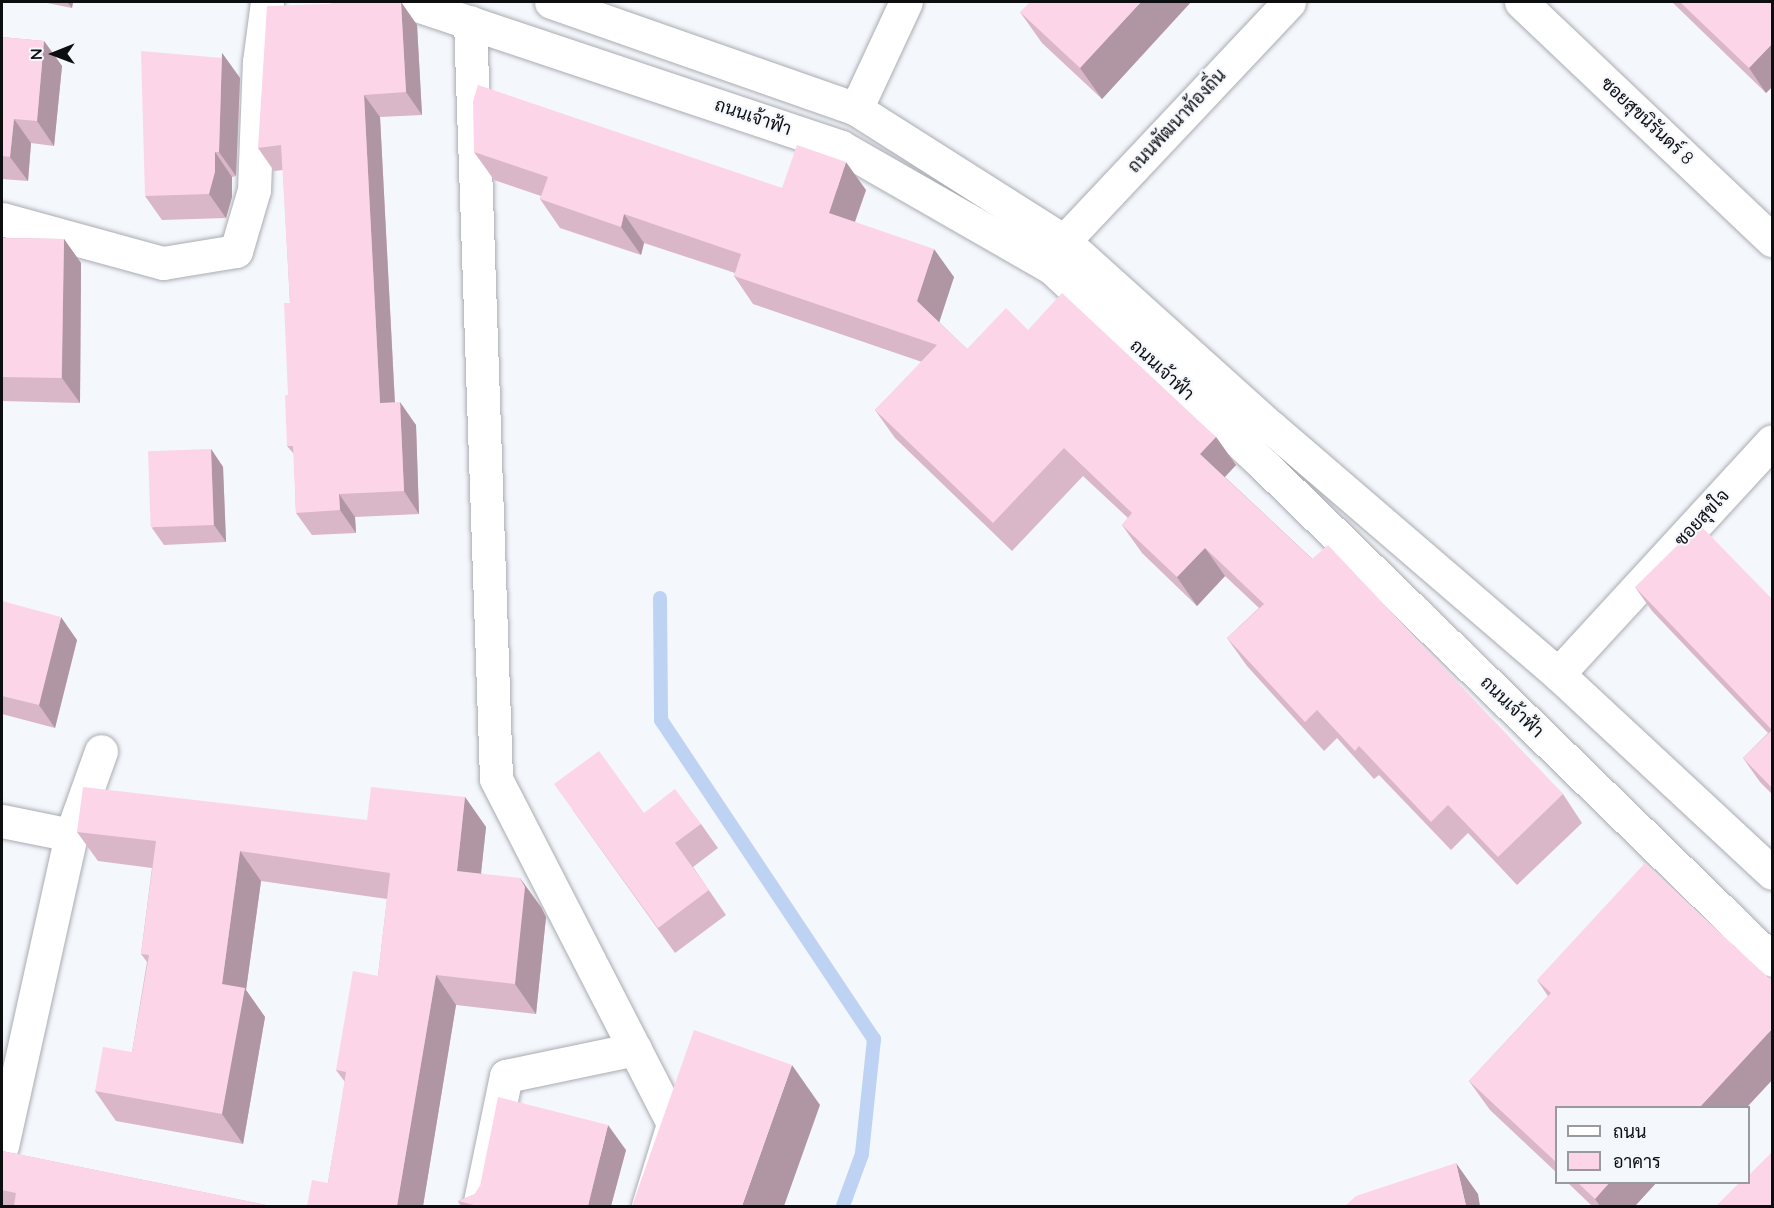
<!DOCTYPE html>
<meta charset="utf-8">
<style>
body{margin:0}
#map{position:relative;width:1774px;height:1208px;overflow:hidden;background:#f4f7fc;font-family:Quicksand,Sarabun,sans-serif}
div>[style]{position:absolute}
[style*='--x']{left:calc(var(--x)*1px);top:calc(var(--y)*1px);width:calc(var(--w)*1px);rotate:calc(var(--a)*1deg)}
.stream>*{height:14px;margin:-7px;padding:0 7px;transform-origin:7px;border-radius:7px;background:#bed3f3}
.roads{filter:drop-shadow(0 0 2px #a9acb1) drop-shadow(0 0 2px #a9acb1)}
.minor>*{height:33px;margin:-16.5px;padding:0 16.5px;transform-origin:16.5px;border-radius:16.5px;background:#fff}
.major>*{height:33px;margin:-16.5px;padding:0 16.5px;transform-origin:16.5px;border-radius:16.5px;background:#fff}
.wall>*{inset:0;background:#d9b7c8}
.shaded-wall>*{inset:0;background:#b095a3}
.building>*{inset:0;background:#fcd5e9;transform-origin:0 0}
span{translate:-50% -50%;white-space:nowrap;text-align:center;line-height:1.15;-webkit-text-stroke:4.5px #f4f7fc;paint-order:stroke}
.street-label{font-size:18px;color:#0d0e10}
.frame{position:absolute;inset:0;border:3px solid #0d0e10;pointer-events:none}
.legend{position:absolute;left:1555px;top:1106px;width:195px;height:78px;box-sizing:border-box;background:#f4f7fc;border:2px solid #989a9e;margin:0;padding:8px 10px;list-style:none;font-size:18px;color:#0d0e10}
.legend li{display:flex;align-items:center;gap:12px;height:30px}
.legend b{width:30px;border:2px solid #989a9e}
.north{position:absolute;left:24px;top:24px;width:60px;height:60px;-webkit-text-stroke:4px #f4f7fc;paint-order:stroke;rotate:269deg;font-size:16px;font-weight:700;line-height:24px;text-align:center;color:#0d0e10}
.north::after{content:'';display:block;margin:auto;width:21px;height:27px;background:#0d0e10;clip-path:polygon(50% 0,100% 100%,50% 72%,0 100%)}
</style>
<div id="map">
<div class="stream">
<i style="--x:660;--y:598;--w:122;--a:89.5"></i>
<i style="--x:661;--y:720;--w:384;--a:56.3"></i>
<i style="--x:874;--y:1039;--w:116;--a:96"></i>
<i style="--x:862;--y:1154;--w:55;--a:110.1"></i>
</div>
<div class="roads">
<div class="minor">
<i style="--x:1521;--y:2;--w:346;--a:43.5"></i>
<i style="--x:470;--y:22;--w:757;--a:88.03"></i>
<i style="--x:496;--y:779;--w:388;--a:62.8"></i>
<i style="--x:673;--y:1124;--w:86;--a:107"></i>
<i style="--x:856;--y:109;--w:118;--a:-65"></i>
<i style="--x:2;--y:219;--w:167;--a:15.3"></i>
<i style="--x:163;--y:263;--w:74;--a:-9.3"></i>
<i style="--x:236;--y:251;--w:64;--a:-73.6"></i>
<i style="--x:254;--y:190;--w:128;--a:-87.8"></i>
<i style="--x:259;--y:62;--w:61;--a:-82.4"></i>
<i style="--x:1064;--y:241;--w:328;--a:-46.7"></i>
<i style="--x:1558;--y:674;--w:316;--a:-47.4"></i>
<i style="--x:2;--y:821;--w:70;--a:11.5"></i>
<i style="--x:2;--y:1146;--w:319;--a:-77.5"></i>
<i style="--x:71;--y:835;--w:89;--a:-70.3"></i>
<i style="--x:479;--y:1206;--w:133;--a:-78.3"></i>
<i style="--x:506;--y:1076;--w:132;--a:-11.8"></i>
</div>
<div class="major">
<i style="--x:408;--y:2;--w:457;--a:18.5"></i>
<i style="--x:841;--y:147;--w:243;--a:29.8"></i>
<i style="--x:1052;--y:268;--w:292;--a:42.9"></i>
<i style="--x:1266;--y:467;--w:706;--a:44.25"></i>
<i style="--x:551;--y:2;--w:323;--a:19.3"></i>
<i style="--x:856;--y:109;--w:246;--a:32.4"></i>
<i style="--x:1064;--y:241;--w:280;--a:42"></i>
<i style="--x:1272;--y:428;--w:377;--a:40.7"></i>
<i style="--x:1558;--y:674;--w:292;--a:42.9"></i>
</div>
</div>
<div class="wall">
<i style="clip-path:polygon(42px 2px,73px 2px,72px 8px)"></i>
<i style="clip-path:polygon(401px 2px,417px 25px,422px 115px,380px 117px,395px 402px,416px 425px,419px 514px,355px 517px,356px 533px,312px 535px,296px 513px,294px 454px,287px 446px,290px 303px,283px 170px,274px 171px,258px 148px,331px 4px)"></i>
<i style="clip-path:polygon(1191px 2px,1102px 99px,1042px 43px,1020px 12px)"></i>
<i style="clip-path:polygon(1672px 2px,1773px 2px,1773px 86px,1766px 93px)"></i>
<i style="clip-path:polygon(2px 37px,44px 41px,62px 66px,54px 146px,31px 143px,28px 181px,2px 179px)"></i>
<i style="clip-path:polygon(222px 53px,240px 78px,236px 176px,232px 177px,232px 197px,226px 218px,162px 220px,145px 196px,222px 58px)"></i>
<i style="clip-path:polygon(474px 152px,782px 188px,866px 190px,855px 222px,954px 277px,939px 322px,967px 349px,1028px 330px,1216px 437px,1236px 465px,1225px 477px,1563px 794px,1582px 823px,1517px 885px,1468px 833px,1451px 850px,1379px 775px,1374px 779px,1337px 738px,1324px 751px,1247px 666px,1227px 638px,1259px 608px,1225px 576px,1197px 606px,1142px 553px,1122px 525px,1128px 518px,1083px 476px,1012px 551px,895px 438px,875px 410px,922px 362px,753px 304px,734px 276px,735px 273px,644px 243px,641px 255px,560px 228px,540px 199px,541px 196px,494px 180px)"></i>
<i style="clip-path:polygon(2px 238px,64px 239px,81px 263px,80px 403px,2px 401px)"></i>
<i style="clip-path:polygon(211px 449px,223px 467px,226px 542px,164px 545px,152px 528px)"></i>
<i style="clip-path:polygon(1635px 587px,1773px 600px,1773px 795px,1760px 782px,1743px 758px,1768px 733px,1652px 611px)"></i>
<i style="clip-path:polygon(2px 601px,77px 640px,55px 728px,2px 714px)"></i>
<i style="clip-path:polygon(465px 797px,486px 827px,481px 873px,541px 907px,546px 917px,536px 1014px,456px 1005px,423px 1206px,307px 1206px,328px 1183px,345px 1082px,336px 1070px,378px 976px,387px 899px,261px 881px,246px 990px,265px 1017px,243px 1144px,116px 1121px,95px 1091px,132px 1052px,147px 962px,141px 954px,152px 868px,98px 861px,77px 832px,367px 820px)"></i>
<i style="clip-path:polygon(572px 809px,644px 813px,701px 824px,718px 848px,693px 867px,726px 915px,675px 953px)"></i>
<i style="clip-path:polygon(1537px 980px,1773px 982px,1773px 1079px,1747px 1107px,1557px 1107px,1557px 1173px,1490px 1110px,1469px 1081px,1548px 996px)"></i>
<i style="clip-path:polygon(626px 1150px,611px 1206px,461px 1206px,458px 1201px,475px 1194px,480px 1186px)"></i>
<i style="clip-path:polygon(2px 1151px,271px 1206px,2px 1206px)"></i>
<i style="clip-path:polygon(1567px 1182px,1657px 1182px,1635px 1206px,1592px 1206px)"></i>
</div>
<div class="shaded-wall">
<i style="clip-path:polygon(67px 2px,73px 2px,72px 8px)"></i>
<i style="clip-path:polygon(401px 2px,417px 25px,422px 115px,406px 92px)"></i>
<i style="clip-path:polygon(1141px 2px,1191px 2px,1102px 99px,1080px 68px)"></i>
<i style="clip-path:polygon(44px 41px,62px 66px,54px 146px,37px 121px)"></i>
<i style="clip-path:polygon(1773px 43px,1773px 86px,1766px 93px,1749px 68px)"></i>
<i style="clip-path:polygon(222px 53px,240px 78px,236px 176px,219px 152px)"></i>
<i style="clip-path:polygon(364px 95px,380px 117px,396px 426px,380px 403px)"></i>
<i style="clip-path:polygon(14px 119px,31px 143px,28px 181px,10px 157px)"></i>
<i style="clip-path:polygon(215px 152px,232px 177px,232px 197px,226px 218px,209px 194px)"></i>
<i style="clip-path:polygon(846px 162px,866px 190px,848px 241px,829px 213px)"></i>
<i style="clip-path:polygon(624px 214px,644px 243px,641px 255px,621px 227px)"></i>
<i style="clip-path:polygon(64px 239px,81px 263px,80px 403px,62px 378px)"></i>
<i style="clip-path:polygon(934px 249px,954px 277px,937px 329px,917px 301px)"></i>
<i style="clip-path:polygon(400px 402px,416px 425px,419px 514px,404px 491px)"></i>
<i style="clip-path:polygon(1216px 437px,1236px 465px,1220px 482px,1200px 454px)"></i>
<i style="clip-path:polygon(211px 449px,223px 467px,226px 542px,214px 525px)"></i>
<i style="clip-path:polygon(339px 494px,355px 517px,356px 533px,340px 510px)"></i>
<i style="clip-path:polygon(1205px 548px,1225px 576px,1197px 606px,1177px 577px)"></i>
<i style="clip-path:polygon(61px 617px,77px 640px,55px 728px,39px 705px)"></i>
<i style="clip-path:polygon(465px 797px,486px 827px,478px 901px,457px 871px)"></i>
<i style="clip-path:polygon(240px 851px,261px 881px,246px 990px,265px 1017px,243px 1144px,222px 1114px,222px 984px)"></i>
<i style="clip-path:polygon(520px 878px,541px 907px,546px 917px,536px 1014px,515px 984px)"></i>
<i style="clip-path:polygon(436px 975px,456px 1005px,423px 1206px,397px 1206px)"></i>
<i style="clip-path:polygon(1773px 1028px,1773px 1079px,1747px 1107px,1700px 1107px)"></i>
<i style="clip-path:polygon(792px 1065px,820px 1105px,784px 1206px,742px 1206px)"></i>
<i style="clip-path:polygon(608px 1125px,626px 1150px,611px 1206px,588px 1206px)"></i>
<i style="clip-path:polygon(1456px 1163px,1478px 1194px,1480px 1206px,1466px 1206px)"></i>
<i style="clip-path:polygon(1610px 1182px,1657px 1182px,1635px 1206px,1600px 1206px,1595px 1199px)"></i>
</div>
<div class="building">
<i style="clip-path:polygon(331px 2px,401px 2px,406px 92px,364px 95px,380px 403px,400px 402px,404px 491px,339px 494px,340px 510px,296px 513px,293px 446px,287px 446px,285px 395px,288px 395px,284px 303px,290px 303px,281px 145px,258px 148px,267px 6px,331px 4px)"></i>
<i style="clip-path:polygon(1030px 2px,1141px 2px,1080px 68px,1020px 12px)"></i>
<i style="clip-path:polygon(1680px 2px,1773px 2px,1773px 43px,1749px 68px)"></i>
<i style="clip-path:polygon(2px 37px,44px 41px,37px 121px,14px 119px,10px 157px,2px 156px)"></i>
<i style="clip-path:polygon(141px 51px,222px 58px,222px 53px,219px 152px,215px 152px,215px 172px,209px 194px,145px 196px)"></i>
<i style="clip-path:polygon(478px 85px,782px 188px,797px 145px,846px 162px,829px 213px,934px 249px,917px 301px,967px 349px,1006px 308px,1028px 330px,1062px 293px,1216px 437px,1200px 454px,1312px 559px,1328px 545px,1563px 794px,1498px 857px,1448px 805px,1431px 822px,1359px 746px,1355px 751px,1317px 710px,1305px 722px,1227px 638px,1264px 604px,1205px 548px,1177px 577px,1122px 525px,1132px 513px,1064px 448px,993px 523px,875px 410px,937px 345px,734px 276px,741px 254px,624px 214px,621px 227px,540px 199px,548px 177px,474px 152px,473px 101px)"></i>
<i style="left:2px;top:238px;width:62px;height:139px;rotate:1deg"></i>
<i style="left:211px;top:449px;width:76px;height:63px;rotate:88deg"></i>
<i style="clip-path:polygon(1699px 524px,1773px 600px,1773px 789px,1743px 758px,1772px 730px,1635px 587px)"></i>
<i style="clip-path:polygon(2px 601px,61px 617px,39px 705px,2px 696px)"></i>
<i style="clip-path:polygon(599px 751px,644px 813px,675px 789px,701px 824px,675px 843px,709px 890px,658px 928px,554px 784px)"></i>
<i style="clip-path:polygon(83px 787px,367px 820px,371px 787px,465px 797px,457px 871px,520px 878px,525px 887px,515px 984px,436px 975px,397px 1206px,307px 1206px,312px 1180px,328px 1183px,346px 1072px,336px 1070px,353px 971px,378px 976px,390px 873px,240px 851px,222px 984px,245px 988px,222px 1114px,95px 1091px,103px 1047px,132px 1052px,149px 955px,141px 954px,156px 841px,77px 832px)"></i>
<i style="clip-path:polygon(1645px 863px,1773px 982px,1773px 1028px,1700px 1107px,1557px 1107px,1557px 1163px,1469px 1081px,1551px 993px,1537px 980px)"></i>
<i style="clip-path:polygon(694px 1030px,792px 1065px,742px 1206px,632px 1206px)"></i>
<i style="clip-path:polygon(498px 1097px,608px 1125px,588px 1206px,478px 1206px,458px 1201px,475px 1194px,480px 1186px)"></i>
<i style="clip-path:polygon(2px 1151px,271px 1206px,14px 1206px,16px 1193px,2px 1190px)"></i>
<i style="clip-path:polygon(1773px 1151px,1773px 1206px,1716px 1206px,1740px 1182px,1749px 1182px,1749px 1175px)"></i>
<i style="clip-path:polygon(1456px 1163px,1466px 1206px,1345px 1206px,1356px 1196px)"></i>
<i style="clip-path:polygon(1577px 1182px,1610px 1182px,1595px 1199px)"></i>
</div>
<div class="street-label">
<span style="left:753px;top:117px;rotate:19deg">ถนนเจ้าฟ้า</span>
<span style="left:1177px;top:121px;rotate:-47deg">ถนนพัฒนาท้องถิ่น</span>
<span style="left:1647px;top:121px;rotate:43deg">ซอยสุขนิรันดร์ 8</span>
<span style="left:1162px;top:370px;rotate:43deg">ถนนเจ้าฟ้า</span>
<span style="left:1702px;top:518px;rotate:-47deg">ซอยสุขใจ</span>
<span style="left:1512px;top:707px;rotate:44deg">ถนนเจ้าฟ้า</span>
</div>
<div class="frame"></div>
<ul class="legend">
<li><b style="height:8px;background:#fff"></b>ถนน</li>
<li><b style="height:16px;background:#fcd5e9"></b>อาคาร</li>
</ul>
<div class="north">N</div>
</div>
